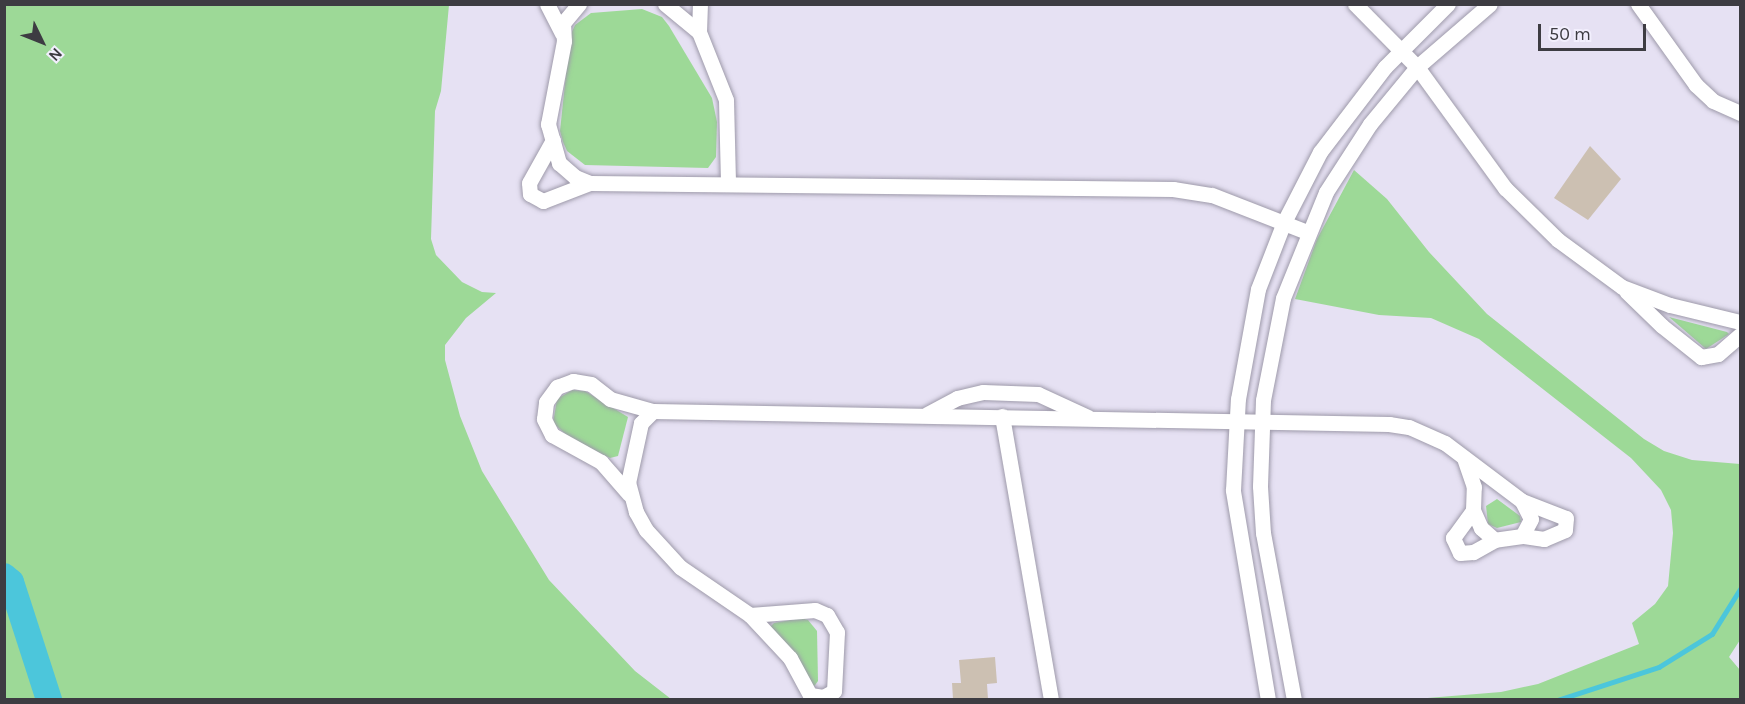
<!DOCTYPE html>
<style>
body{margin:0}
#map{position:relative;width:1745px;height:704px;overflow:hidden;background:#e6e1f3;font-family:Karla,sans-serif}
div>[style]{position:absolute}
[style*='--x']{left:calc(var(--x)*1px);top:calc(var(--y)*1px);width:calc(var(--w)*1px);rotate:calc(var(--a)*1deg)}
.green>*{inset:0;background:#9dd997}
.stream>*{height:4.5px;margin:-2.25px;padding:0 2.25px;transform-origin:2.25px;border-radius:2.25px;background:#4cc6db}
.river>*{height:26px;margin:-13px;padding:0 13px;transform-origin:13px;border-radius:13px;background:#4cc6db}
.building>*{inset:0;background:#ccc0b2}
.roads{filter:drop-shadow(0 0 2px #9e9aaa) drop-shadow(0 0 2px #9e9aaa)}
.minor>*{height:15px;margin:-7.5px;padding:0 7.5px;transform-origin:7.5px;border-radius:7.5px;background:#fff}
span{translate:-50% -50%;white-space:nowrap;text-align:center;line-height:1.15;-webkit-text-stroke:5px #f2effd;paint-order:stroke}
.frame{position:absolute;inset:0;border:6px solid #3d3c42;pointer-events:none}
.north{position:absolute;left:12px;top:12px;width:60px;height:60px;-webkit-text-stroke:4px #f2effd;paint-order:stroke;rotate:133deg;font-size:16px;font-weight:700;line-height:24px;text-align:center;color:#3d3c42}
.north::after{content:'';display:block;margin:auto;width:21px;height:27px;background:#3d3c42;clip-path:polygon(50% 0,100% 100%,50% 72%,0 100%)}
.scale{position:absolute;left:1538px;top:24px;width:108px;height:27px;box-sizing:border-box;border:3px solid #3d3c42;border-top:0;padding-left:8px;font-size:18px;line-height:21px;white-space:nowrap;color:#3d3c42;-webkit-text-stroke:4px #f2effd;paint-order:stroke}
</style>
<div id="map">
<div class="green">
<i style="clip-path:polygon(4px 5px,449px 5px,441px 91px,435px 111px,431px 239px,436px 255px,462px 282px,482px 292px,496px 293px,466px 318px,445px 345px,445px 360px,460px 416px,482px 471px,549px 580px,635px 671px,671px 699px,5px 699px)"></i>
<i style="clip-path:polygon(642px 9px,662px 17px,669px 26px,712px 98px,717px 122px,716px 157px,708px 168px,585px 165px,567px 151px,563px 142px,560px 131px,570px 36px,575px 25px,591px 13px)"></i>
<i style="clip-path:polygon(1354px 170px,1387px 199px,1429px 252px,1487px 314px,1644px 439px,1664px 451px,1692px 460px,1740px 464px,1740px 640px,1729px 657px,1740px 670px,1740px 699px,1415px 699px,1501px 692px,1538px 684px,1639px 644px,1632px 623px,1655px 604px,1668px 586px,1673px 533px,1671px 510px,1661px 490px,1631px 458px,1479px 339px,1431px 318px,1379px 315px,1295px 299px,1317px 239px)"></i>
<i style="clip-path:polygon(1669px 317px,1727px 332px,1729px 334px,1706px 349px)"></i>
<i style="clip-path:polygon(572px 390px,585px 391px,628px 417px,618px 456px,610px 458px,570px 438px,553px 423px,557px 399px)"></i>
<i style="clip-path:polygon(1497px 499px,1520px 516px,1521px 522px,1497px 528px,1488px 524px,1486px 506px)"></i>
<i style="clip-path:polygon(801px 618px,808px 620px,817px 631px,818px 681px,813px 688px,770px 627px,774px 623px)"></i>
</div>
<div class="stream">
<i style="--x:1558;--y:700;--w:106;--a:-18.1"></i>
<i style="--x:1659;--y:667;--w:62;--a:-31.9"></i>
<i style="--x:1712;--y:634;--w:53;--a:-58.1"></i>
</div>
<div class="river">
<i style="--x:4;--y:576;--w:9;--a:41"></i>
<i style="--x:11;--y:582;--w:124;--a:72.1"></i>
</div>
<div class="building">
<i style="clip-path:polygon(1590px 146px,1621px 179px,1588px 220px,1554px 198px)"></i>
<i style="clip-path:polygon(995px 657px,997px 683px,987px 684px,988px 699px,953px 699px,952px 683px,961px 683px,959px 660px)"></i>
</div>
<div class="roads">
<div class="minor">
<i style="--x:547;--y:4;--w:33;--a:63"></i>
<i style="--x:579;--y:4;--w:25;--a:130"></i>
<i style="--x:563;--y:23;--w:18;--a:87"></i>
<i style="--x:564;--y:41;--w:85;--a:100.9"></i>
<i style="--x:548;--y:124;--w:41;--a:74.2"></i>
<i style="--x:559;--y:163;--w:21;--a:41"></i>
<i style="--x:575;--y:177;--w:16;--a:22"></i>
<i style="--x:590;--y:183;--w:583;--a:0.59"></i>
<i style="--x:1173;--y:189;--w:39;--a:9"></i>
<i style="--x:1212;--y:195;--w:102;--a:21.3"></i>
<i style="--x:665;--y:4;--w:44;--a:39.5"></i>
<i style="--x:699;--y:32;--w:73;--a:68.3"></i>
<i style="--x:726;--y:100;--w:82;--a:88.6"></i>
<i style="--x:1355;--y:4;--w:88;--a:45.5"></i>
<i style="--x:1417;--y:67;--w:150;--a:54"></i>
<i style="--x:1505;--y:188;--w:74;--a:44.5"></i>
<i style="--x:1558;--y:240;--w:79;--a:36.3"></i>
<i style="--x:1622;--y:287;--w:51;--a:20.6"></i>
<i style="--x:1670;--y:305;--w:72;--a:13.7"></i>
<i style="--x:1638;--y:4;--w:100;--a:54.4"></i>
<i style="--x:1696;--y:85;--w:23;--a:43"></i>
<i style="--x:1713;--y:101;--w:30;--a:24"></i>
<i style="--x:699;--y:32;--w:28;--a:-88"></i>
<i style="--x:553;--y:140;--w:49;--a:119.2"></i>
<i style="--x:529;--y:183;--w:11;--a:85"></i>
<i style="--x:530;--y:194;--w:15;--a:28"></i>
<i style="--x:543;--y:201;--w:50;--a:-21"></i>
<i style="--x:1626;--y:291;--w:50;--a:44.2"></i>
<i style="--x:1662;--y:326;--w:50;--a:38.5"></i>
<i style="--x:1701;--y:357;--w:17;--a:-10"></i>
<i style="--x:1718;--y:354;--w:29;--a:-41"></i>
<i style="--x:927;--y:414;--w:34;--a:-28"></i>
<i style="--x:957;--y:398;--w:27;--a:-13"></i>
<i style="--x:983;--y:392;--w:55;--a:2.1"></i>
<i style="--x:1038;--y:394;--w:55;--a:24.7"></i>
<i style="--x:1002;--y:416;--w:288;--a:80.2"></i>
<i style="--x:629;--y:494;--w:43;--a:-131.2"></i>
<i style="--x:601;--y:462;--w:56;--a:-151.1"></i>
<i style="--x:552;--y:435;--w:18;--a:-117"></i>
<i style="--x:544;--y:419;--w:17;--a:-83"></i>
<i style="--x:546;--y:402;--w:19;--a:-54"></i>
<i style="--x:557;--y:387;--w:17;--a:-21"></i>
<i style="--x:573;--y:381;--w:18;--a:9"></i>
<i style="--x:591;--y:384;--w:24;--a:38"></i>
<i style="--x:610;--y:399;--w:45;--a:15.6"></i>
<i style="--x:1473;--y:510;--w:20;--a:66"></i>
<i style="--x:1481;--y:528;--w:18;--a:41"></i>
<i style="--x:1522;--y:536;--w:19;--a:-62"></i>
<i style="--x:1531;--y:519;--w:20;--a:-117"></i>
<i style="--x:750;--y:615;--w:65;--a:-4.4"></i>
<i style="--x:815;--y:610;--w:13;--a:23"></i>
<i style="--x:827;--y:615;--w:20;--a:60"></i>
<i style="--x:837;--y:632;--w:59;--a:92.9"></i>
<i style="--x:834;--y:691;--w:13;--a:151"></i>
<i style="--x:823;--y:697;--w:13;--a:-171"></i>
<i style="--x:810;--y:695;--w:42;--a:-118.4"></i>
<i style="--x:790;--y:658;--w:59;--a:-132.9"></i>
<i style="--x:750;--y:615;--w:85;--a:-145.6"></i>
<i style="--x:680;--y:567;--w:50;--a:-132.6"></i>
<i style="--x:646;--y:530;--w:21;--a:-119"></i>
<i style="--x:636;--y:512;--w:30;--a:-105"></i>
<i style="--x:628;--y:483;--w:61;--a:-77.8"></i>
<i style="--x:641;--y:423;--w:17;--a:-45"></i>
<i style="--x:653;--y:411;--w:736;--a:1.01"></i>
<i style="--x:1389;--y:424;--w:20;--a:9"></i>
<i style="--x:1409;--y:427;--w:39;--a:24"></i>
<i style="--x:1445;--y:443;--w:96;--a:37"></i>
<i style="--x:1522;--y:501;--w:47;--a:21.1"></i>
<i style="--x:1566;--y:518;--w:12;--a:95"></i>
<i style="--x:1565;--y:530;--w:23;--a:157"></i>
<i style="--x:1544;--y:539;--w:22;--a:-172"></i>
<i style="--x:1522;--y:536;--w:27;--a:172"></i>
<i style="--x:1495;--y:540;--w:25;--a:151"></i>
<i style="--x:1473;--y:552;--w:13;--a:176"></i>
<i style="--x:1460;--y:553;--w:17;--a:-115"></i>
<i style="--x:1453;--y:538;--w:34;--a:-54"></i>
<i style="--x:1473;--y:510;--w:23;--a:-88"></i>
<i style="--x:1474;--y:487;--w:31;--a:-109"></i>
<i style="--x:1268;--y:700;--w:213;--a:-99.5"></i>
<i style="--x:1233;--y:490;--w:91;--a:-86.9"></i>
<i style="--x:1238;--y:399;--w:112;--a:-79.7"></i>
<i style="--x:1258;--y:289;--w:72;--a:-68.8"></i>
<i style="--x:1284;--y:222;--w:79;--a:-62.8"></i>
<i style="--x:1320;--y:152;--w:107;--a:-52.6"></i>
<i style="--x:1385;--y:67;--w:89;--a:-45"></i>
<i style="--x:1294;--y:700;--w:170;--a:-100.5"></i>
<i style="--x:1263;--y:533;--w:47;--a:-93.7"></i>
<i style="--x:1260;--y:486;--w:86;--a:-88"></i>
<i style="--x:1263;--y:400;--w:104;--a:-78.9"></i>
<i style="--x:1283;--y:298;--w:114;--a:-67.9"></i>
<i style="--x:1326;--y:192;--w:81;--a:-57.1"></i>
<i style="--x:1370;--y:124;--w:74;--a:-50.5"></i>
<i style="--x:1417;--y:67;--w:96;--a:-40.8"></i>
</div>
</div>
<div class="frame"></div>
<div class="north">N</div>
<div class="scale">50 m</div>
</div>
